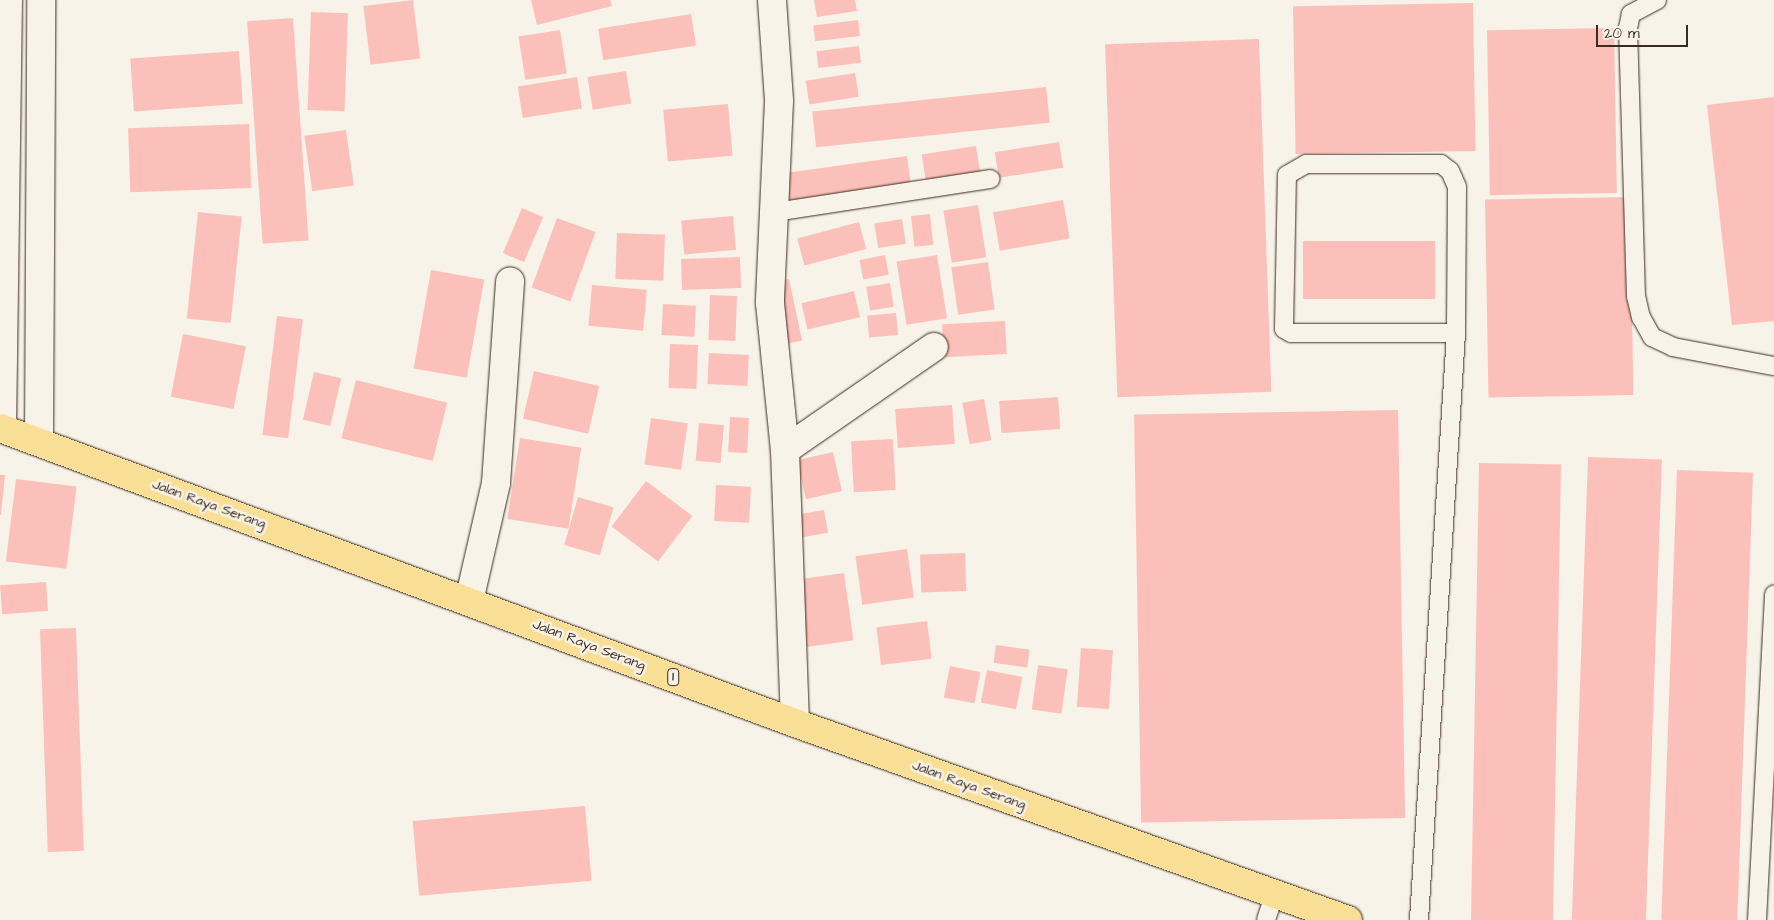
<!DOCTYPE html>
<style>
body{margin:0}
#map{position:relative;width:1774px;height:920px;overflow:hidden;background:#f7f3e8;font-family:"Architects Daughter",sans-serif}
div>[style]{position:absolute}
[style*='--x']{left:calc(var(--x)*1px);top:calc(var(--y)*1px);width:calc(var(--w)*1px);rotate:calc(var(--a)*1deg)}
.building>*{inset:0;background:#fcc0ba;transform-origin:0 0}
.roads{filter:drop-shadow(0 0 1px #3b2a1e) drop-shadow(0 0 1px #3b2a1e)}
.service>*{height:18px;margin:-9px;padding:0 9px;transform-origin:9px;border-radius:9px;background:#f7f3e8}
.minor>*{height:28px;margin:-14px;padding:0 14px;transform-origin:14px;border-radius:14px;background:#f7f3e8}
.tertiary>*{height:28px;margin:-14px;padding:0 14px;transform-origin:14px;border-radius:14px;background:#f7f3e8}
.trunk>*{height:28px;margin:-14px;padding:0 14px;transform-origin:14px;border-radius:14px;background:#f9df96}
span{translate:-50% -50%;white-space:nowrap;text-align:center;line-height:1.15;-webkit-text-stroke:5px #f7f3e8;paint-order:stroke}
.shield-label span{padding:1px 4px;background:#f7f3e8;border:1px solid;border-radius:4px;-webkit-text-stroke-width:0}
.shield-label{font-size:12px;color:#3b2a1e;font-weight:700}
.street-label{font-size:14px;color:#3b2a1e}
.scale{position:absolute;left:1596px;top:25px;width:92px;height:22px;box-sizing:border-box;border:2px solid #3b2a1e;border-top:0;padding-left:6px;font-size:15px;line-height:18px;white-space:nowrap;color:#3b2a1e;-webkit-text-stroke:4px #f7f3e8;paint-order:stroke}
</style>
<div id="map">
<div class="building">
<i style="left:413px;top:0;width:59px;height:50px;rotate:83deg"></i>
<i style="clip-path:polygon(531px 0,610px 0,612px 6px,537px 25px)"></i>
<i style="clip-path:polygon(814px 0,855px 0,857px 11px,817px 17px)"></i>
<i style="left:1473px;top:3px;width:148px;height:180px;rotate:89deg"></i>
<i style="left:311px;top:12px;width:37px;height:98px;rotate:2deg"></i>
<i style="left:691px;top:14px;width:32px;height:94px;rotate:81deg"></i>
<i style="left:293px;top:18px;width:223px;height:46px;rotate:86deg"></i>
<i style="left:858px;top:20px;width:16px;height:45px;rotate:83deg"></i>
<i style="left:1614px;top:28px;width:165px;height:127px;rotate:89deg"></i>
<i style="left:560px;top:30px;width:44px;height:42px;rotate:81deg"></i>
<i style="left:1259px;top:39px;width:353px;height:154px;rotate:88deg"></i>
<i style="left:859px;top:46px;width:17px;height:43px;rotate:83deg"></i>
<i style="left:239px;top:51px;width:53px;height:109px;rotate:86deg"></i>
<i style="left:626px;top:71px;width:33px;height:39px;rotate:81deg"></i>
<i style="left:855px;top:73px;width:24px;height:50px;rotate:81deg"></i>
<i style="left:577px;top:77px;width:32px;height:60px;rotate:81deg"></i>
<i style="left:1046px;top:87px;width:36px;height:235px;rotate:84deg"></i>
<i style="clip-path:polygon(1774px 97px,1774px 321px,1732px 325px,1707px 105px)"></i>
<i style="left:728px;top:104px;width:52px;height:65px;rotate:85deg"></i>
<i style="left:249px;top:124px;width:64px;height:121px;rotate:88deg"></i>
<i style="left:346px;top:130px;width:56px;height:42px;rotate:82deg"></i>
<i style="left:1059px;top:142px;width:26px;height:65px;rotate:81deg"></i>
<i style="left:976px;top:146px;width:26px;height:55px;rotate:81deg"></i>
<i style="left:907px;top:156px;width:34px;height:122px;rotate:82deg"></i>
<i style="left:1630px;top:197px;width:198px;height:145px;rotate:89deg"></i>
<i style="left:1063px;top:200px;width:39px;height:71px;rotate:80deg"></i>
<i style="left:978px;top:205px;width:53px;height:35px;rotate:81deg"></i>
<i style="left:522px;top:208px;width:23px;height:49px;rotate:23deg"></i>
<i style="left:198px;top:212px;width:44px;height:107px;rotate:6deg"></i>
<i style="left:930px;top:214px;width:31px;height:19px;rotate:84deg"></i>
<i style="left:733px;top:216px;width:34px;height:52px;rotate:85deg"></i>
<i style="left:557px;top:218px;width:41px;height:74px;rotate:20deg"></i>
<i style="left:902px;top:219px;width:25px;height:28px;rotate:81deg"></i>
<i style="left:859px;top:222px;width:28px;height:64px;rotate:75deg"></i>
<i style="left:617px;top:233px;width:48px;height:46px;rotate:2deg"></i>
<i style="left:1303px;top:241px;width:132px;height:58px"></i>
<i style="left:885px;top:255px;width:20px;height:26px;rotate:79deg"></i>
<i style="left:937px;top:255px;width:64px;height:41px;rotate:81deg"></i>
<i style="left:740px;top:257px;width:31px;height:59px;rotate:88deg"></i>
<i style="left:988px;top:262px;width:48px;height:37px;rotate:82deg"></i>
<i style="left:431px;top:270px;width:54px;height:100px;rotate:10deg"></i>
<i style="left:789px;top:279px;width:63px;height:16px;rotate:78deg"></i>
<i style="left:890px;top:283px;width:24px;height:24px;rotate:81deg"></i>
<i style="left:592px;top:285px;width:55px;height:41px;rotate:5deg"></i>
<i style="left:854px;top:291px;width:27px;height:54px;rotate:77deg"></i>
<i style="left:710px;top:295px;width:27px;height:45px;rotate:2deg"></i>
<i style="left:663px;top:304px;width:33px;height:31px;rotate:3deg"></i>
<i style="left:896px;top:313px;width:22px;height:29px;rotate:85deg"></i>
<i style="left:277px;top:316px;width:26px;height:120px;rotate:7deg"></i>
<i style="left:1005px;top:321px;width:33px;height:63px;rotate:87deg"></i>
<i style="left:183px;top:334px;width:64px;height:64px;rotate:11deg"></i>
<i style="left:670px;top:344px;width:28px;height:44px;rotate:2deg"></i>
<i style="left:709px;top:353px;width:40px;height:31px;rotate:3deg"></i>
<i style="left:534px;top:371px;width:67px;height:49px;rotate:13deg"></i>
<i style="left:314px;top:372px;width:28px;height:49px;rotate:13deg"></i>
<i style="left:356px;top:380px;width:94px;height:60px;rotate:14deg"></i>
<i style="left:1058px;top:397px;width:32px;height:59px;rotate:86deg"></i>
<i style="left:984px;top:399px;width:42px;height:22px;rotate:80deg"></i>
<i style="left:952px;top:405px;width:39px;height:57px;rotate:86deg"></i>
<i style="left:1398px;top:410px;width:408px;height:264px;rotate:89deg"></i>
<i style="left:730px;top:417px;width:19px;height:35px;rotate:3deg"></i>
<i style="left:651px;top:418px;width:37px;height:47px;rotate:8deg"></i>
<i style="left:699px;top:423px;width:25px;height:38px;rotate:5deg"></i>
<i style="left:520px;top:438px;width:62px;height:82px;rotate:9deg"></i>
<i style="left:893px;top:439px;width:51px;height:42px;rotate:87deg"></i>
<i style="left:833px;top:452px;width:40px;height:37px;rotate:77deg"></i>
<i style="left:1588px;top:457px;width:74px;height:463px;rotate:2deg"></i>
<i style="left:1479px;top:463px;width:82px;height:457px;rotate:1deg"></i>
<i style="left:1677px;top:470px;width:76px;height:450px;rotate:2deg"></i>
<i style="clip-path:polygon(0 475px,5px 475px,1px 515px,0 515px)"></i>
<i style="left:16px;top:479px;width:61px;height:83px;rotate:7deg"></i>
<i style="left:646px;top:481px;width:58px;height:57px;rotate:37deg"></i>
<i style="left:716px;top:485px;width:35px;height:36px;rotate:3deg"></i>
<i style="left:578px;top:497px;width:37px;height:50px;rotate:16deg"></i>
<i style="left:824px;top:510px;width:23px;height:26px;rotate:80deg"></i>
<i style="left:907px;top:549px;width:49px;height:52px;rotate:82deg"></i>
<i style="left:965px;top:553px;width:38px;height:45px;rotate:88deg"></i>
<i style="left:844px;top:573px;width:68px;height:47px;rotate:82deg"></i>
<i style="left:46px;top:582px;width:29px;height:46px;rotate:86deg"></i>
<i style="left:927px;top:621px;width:38px;height:51px;rotate:83deg"></i>
<i style="left:76px;top:628px;width:223px;height:36px;rotate:88deg"></i>
<i style="left:996px;top:645px;width:34px;height:18px;rotate:8deg"></i>
<i style="left:1081px;top:648px;width:32px;height:59px;rotate:4deg"></i>
<i style="left:1038px;top:665px;width:30px;height:45px;rotate:8deg"></i>
<i style="left:950px;top:666px;width:31px;height:32px;rotate:11deg"></i>
<i style="left:987px;top:670px;width:36px;height:33px;rotate:11deg"></i>
<i style="left:585px;top:806px;width:75px;height:173px;rotate:85deg"></i>
</div>
<div class="roads">
<div class="service">
<i style="--x:1657;--y:0;--w:30;--a:152"></i>
<i style="--x:1631;--y:14;--w:14;--a:102"></i>
<i style="--x:1628;--y:28;--w:268;--a:88.3"></i>
<i style="--x:1636;--y:296;--w:22;--a:77"></i>
<i style="--x:1641;--y:317;--w:23;--a:61"></i>
<i style="--x:1652;--y:337;--w:23;--a:25"></i>
<i style="--x:1673;--y:347;--w:103;--a:10.7"></i>
<i style="--x:1306;--y:164;--w:135;--a:0"></i>
<i style="--x:1441;--y:164;--w:11;--a:38"></i>
<i style="--x:1450;--y:171;--w:17;--a:66"></i>
<i style="--x:1457;--y:187;--w:146;--a:90.4"></i>
<i style="--x:1456;--y:333;--w:165;--a:180"></i>
<i style="--x:1291;--y:333;--w:8;--a:-150"></i>
<i style="--x:1284;--y:329;--w:154;--a:-88.9"></i>
<i style="--x:1287;--y:175;--w:22;--a:-30"></i>
<i style="--x:775;--y:212;--w:218;--a:-8.7"></i>
<i style="--x:1266;--y:920;--w:25;--a:-72"></i>
<i style="--x:1419;--y:920;--w:588;--a:-86.39"></i>
<i style="--x:1757;--y:920;--w:326;--a:-87"></i>
</div>
<div class="minor">
<i style="--x:772;--y:0;--w:101;--a:86"></i>
<i style="--x:779;--y:101;--w:202;--a:92.6"></i>
<i style="--x:770;--y:303;--w:148;--a:84.2"></i>
<i style="--x:785;--y:450;--w:273;--a:87.9"></i>
<i style="--x:785;--y:450;--w:181;--a:-34.7"></i>
<i style="--x:469;--y:601;--w:121;--a:-77.1"></i>
<i style="--x:496;--y:483;--w:202;--a:-86"></i>
</div>
<div class="tertiary">
<i style="--x:2;--y:429;--w:429;--a:-89.2"></i>
<i style="--x:39;--y:441;--w:441;--a:-89.7"></i>
</div>
<div class="trunk">
<i style="--x:0;--y:428;--w:848;--a:20.36"></i>
<i style="--x:795;--y:723;--w:587;--a:19.61"></i>
</div>
</div>
<div class="shield-label">
<span style="left:673px;top:677px">1</span>
</div>
<div class="street-label">
<span style="left:209px;top:504px;rotate:20deg">Jalan Raya Serang</span>
<span style="left:589px;top:645px;rotate:21deg">Jalan Raya Serang</span>
<span style="left:969px;top:785px;rotate:20deg">Jalan Raya Serang</span>
</div>
<div class="scale">20 m</div>
</div>
